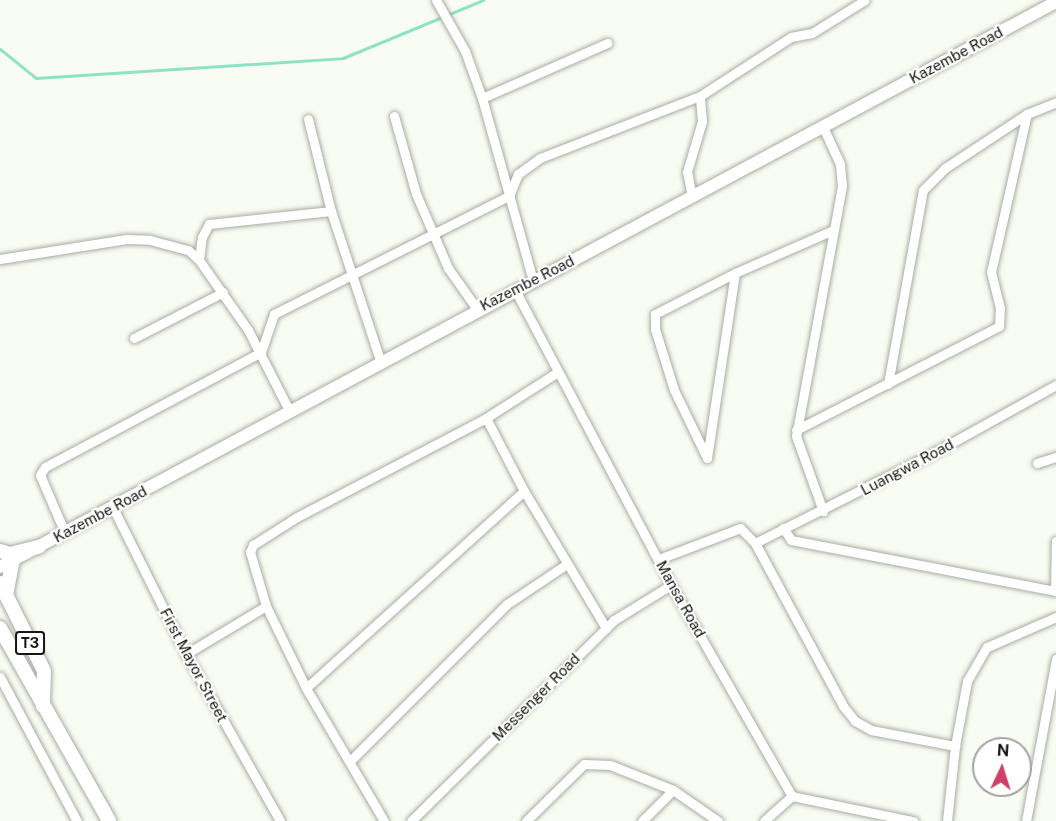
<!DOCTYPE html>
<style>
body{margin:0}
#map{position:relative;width:1056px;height:821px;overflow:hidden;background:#f8fcf2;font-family:"Public Sans",sans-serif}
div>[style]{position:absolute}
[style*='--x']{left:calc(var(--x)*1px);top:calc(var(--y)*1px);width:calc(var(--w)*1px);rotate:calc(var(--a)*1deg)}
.stream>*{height:3px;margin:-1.5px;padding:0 1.5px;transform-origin:1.5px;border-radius:1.5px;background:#8ee3c4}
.roads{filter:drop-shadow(0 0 2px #a9aca2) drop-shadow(0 0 2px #a9aca2)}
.minor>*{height:9px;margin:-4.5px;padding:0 4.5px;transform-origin:4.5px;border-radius:4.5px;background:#fff}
.major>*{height:12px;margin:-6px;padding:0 6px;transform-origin:6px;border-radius:6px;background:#fff}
.highway>*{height:14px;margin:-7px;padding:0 7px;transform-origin:7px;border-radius:7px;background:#fff}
span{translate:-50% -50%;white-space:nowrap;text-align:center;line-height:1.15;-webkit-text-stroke:4.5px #fff;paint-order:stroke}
.shield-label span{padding:2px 4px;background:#fff;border:2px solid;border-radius:4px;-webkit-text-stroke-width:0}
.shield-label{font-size:14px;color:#161714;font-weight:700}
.street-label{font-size:15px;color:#161714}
.north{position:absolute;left:972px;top:737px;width:60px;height:60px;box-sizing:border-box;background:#fff;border:2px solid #a2a2a1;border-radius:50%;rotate:4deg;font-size:16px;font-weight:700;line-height:24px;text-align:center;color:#161714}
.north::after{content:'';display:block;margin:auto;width:21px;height:27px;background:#ce4067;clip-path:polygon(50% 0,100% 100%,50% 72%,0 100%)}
</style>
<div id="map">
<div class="stream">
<i style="--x:0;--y:49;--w:46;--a:38.9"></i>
<i style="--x:36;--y:78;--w:308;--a:-3.7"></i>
<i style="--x:343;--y:58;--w:152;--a:-22.5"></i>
</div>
<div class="roads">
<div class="minor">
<i style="--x:436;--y:0;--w:59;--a:60.4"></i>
<i style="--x:465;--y:51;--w:50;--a:70.1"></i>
<i style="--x:482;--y:98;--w:190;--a:74.4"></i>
<i style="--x:482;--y:98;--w:137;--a:-23.7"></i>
<i style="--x:394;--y:116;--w:81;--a:74.2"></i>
<i style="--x:416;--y:194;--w:81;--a:66.6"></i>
<i style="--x:448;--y:268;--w:50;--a:54.7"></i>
<i style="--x:308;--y:119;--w:95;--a:76"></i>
<i style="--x:331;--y:211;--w:160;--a:71.8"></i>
<i style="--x:823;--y:127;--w:41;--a:65.3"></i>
<i style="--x:840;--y:164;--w:22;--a:85"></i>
<i style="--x:842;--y:186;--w:254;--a:100.4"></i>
<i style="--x:796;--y:436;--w:80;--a:70.2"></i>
<i style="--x:692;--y:197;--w:25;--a:-101"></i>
<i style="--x:687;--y:172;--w:53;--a:-73.6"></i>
<i style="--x:702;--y:121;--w:25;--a:-95"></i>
<i style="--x:0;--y:259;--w:128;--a:-9"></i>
<i style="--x:126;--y:239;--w:24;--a:2"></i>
<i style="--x:150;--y:240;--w:39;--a:15"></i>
<i style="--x:188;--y:250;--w:15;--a:42"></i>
<i style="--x:199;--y:260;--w:85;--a:55"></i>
<i style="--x:248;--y:330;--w:92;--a:62.9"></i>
<i style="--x:199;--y:260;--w:23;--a:-83"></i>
<i style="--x:202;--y:237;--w:15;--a:-62"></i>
<i style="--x:209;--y:224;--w:123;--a:-6.1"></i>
<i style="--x:515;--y:290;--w:334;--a:62.1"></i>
<i style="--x:671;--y:585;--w:243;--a:60.2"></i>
<i style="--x:792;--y:796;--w:124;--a:11.7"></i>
<i style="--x:134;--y:338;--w:100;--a:-27.3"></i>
<i style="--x:888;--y:384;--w:197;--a:-79.8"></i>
<i style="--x:923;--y:190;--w:31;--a:-45"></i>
<i style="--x:945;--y:168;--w:98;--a:-33.4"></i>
<i style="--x:486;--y:418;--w:82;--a:62.5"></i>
<i style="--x:524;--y:491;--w:160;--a:59.1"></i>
<i style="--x:796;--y:430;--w:228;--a:-27.1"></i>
<i style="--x:999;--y:326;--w:18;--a:-87"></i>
<i style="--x:1000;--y:308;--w:37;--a:-104"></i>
<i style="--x:991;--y:272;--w:162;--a:-77.2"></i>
<i style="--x:1027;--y:114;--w:31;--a:-22"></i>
<i style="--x:707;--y:458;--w:187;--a:-81.4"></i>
<i style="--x:735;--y:273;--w:105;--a:-23.6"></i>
<i style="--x:707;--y:458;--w:76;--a:-115.9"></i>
<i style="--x:674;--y:390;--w:64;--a:-107.3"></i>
<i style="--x:655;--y:329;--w:15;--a:-90"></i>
<i style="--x:655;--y:314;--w:90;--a:-27.1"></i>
<i style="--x:1037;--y:463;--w:20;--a:-18"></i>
<i style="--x:113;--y:508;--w:163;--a:63.4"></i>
<i style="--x:186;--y:654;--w:192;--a:60.6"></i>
<i style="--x:783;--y:528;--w:14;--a:56"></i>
<i style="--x:791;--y:540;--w:270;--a:10.9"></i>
<i style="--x:65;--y:533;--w:63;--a:-113.3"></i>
<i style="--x:40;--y:475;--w:9;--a:-58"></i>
<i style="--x:45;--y:467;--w:245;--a:-28"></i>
<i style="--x:261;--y:352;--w:40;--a:-71.1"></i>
<i style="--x:274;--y:314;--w:263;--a:-26.7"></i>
<i style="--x:509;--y:196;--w:24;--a:-68"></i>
<i style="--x:518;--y:174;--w:27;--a:-36"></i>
<i style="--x:540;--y:158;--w:172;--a:-21.2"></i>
<i style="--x:700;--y:96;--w:108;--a:-33"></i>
<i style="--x:791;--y:37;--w:21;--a:-11"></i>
<i style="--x:812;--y:33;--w:62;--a:-31.9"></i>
<i style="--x:755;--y:543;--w:194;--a:-26.7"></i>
<i style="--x:928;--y:456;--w:146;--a:-29"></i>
<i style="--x:659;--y:559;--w:87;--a:-20.9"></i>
<i style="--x:740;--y:528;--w:21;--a:45"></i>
<i style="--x:755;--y:543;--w:185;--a:61.6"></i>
<i style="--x:843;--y:706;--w:19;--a:51"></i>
<i style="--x:855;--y:721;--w:18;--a:29"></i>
<i style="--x:871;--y:730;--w:86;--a:10.8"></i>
<i style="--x:955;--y:746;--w:75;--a:96.1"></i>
<i style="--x:1055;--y:591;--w:50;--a:-88.9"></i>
<i style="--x:186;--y:654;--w:93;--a:-31"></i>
<i style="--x:0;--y:677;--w:163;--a:61.9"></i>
<i style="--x:306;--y:688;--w:294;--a:-42.1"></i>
<i style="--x:955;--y:746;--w:66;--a:-79.5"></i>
<i style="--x:967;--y:681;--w:39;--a:-60"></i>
<i style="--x:987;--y:647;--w:75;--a:-23.5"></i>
<i style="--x:350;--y:761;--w:222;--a:-45"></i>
<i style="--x:507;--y:604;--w:72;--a:-33.7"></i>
<i style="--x:384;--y:821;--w:154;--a:-120.4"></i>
<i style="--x:306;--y:688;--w:91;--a:-116"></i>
<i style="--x:266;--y:606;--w:56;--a:-106.5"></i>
<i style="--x:250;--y:552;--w:8;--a:-67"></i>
<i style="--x:253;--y:545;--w:52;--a:-32.5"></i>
<i style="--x:297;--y:517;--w:213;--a:-27.6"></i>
<i style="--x:486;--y:418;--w:83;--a:-32.7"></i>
<i style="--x:411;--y:821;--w:286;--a:-44.7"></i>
<i style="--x:614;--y:620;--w:67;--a:-31.6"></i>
<i style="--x:526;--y:821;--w:81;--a:-44.5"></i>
<i style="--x:584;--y:764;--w:26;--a:2"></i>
<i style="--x:610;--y:765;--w:68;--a:21.6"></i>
<i style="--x:642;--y:821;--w:44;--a:-45"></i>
<i style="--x:673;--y:790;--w:55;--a:34.6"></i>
<i style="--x:764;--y:821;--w:38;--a:-42"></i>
<i style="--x:1026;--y:821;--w:165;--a:-79.5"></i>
</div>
<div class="major">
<i style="--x:0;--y:567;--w:1198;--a:-28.15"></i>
</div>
<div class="highway">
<i style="--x:0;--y:551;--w:10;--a:17"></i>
<i style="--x:10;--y:554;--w:30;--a:-14"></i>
<i style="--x:0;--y:583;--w:98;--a:63.4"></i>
<i style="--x:44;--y:671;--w:35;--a:92"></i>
<i style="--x:6;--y:595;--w:36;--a:-79"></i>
<i style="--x:0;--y:628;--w:222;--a:60.5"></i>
</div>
</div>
<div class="shield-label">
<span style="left:30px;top:643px">T3</span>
</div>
<div class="street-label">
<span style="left:956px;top:55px;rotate:-28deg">Kazembe Road</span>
<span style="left:527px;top:283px;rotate:-27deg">Kazembe Road</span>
<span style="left:907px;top:467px;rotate:-28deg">Luangwa Road</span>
<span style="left:100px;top:514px;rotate:-28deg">Kazembe Road</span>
<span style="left:681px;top:599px;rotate:61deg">Mansa Road</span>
<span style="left:194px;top:665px;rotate:62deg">First Mayor Street</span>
<span style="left:536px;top:697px;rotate:-45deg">Messenger Road</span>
</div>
<div class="north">N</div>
</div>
